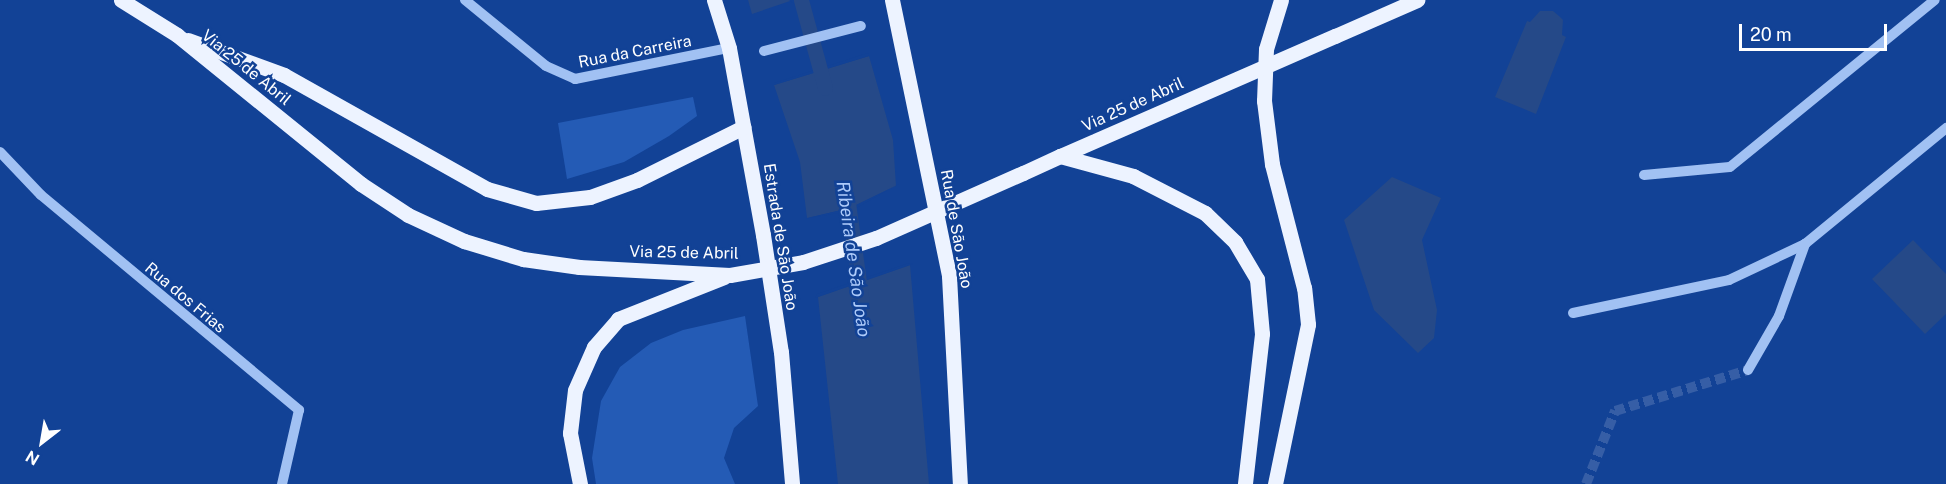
<!DOCTYPE html>
<meta charset="utf-8">
<style>
body{margin:0}
#map{position:relative;width:1946px;height:484px;overflow:hidden;background:#124296;font-family:"Public Sans",sans-serif}
div>[style]{position:absolute}
[style*='--x']{left:calc(var(--x)*1px);top:calc(var(--y)*1px);width:calc(var(--w)*1px);rotate:calc(var(--a)*1deg)}
.green>*{inset:0;background:#245bb5}
.water>*{inset:0;background:#254988}
.pier>*{inset:0;background:#124296;transform-origin:0 0}
.stream>*{height:15px;margin:-7.5px;padding:0 7.5px;transform-origin:7.5px;border-radius:7.5px;background:#254988}
.minor-tunnel>*{height:10px;margin-top:-5px;transform-origin:0;background:repeating-linear-gradient(90deg,#365ea6 0 10px,transparent 0 15px)}
.minor>*{height:10px;margin:-5px;padding:0 5px;transform-origin:5px;border-radius:5px;background:#a1c1f3}
.major>*{height:15px;margin:-7.5px;padding:0 7.5px;transform-origin:7.5px;border-radius:7.5px;background:#edf3ff}
.major-bridge>*{height:15px;margin:-7.5px;padding:0 7.5px;transform-origin:7.5px;border-radius:7.5px;background:#edf3ff}
span{translate:-50% -50%;white-space:nowrap;text-align:center;line-height:1.15;-webkit-text-stroke:5px #124296;paint-order:stroke}
.street-label{font-size:16px;color:#fff}
.water-label{font-size:18px;color:#aecbfa;font-style:italic}
.north{position:absolute;left:12px;top:412px;width:60px;height:60px;-webkit-text-stroke:4px #124296;paint-order:stroke;rotate:211deg;font-size:16px;font-weight:700;line-height:24px;text-align:center;color:#fff}
.north::after{content:'';display:block;margin:auto;width:21px;height:27px;background:#fff;clip-path:polygon(50% 0,100% 100%,50% 72%,0 100%)}
.scale{position:absolute;left:1739px;top:24px;width:148px;height:27px;box-sizing:border-box;border:3px solid #fff;border-top:0;padding-left:8px;font-size:18px;line-height:21px;white-space:nowrap;color:#fff;-webkit-text-stroke:4px #124296;paint-order:stroke}
</style>
<div id="map">
<div class="green">
<i style="clip-path:polygon(693px 97px,697px 116px,669px 136px,624px 162px,567px 179px,558px 123px)"></i>
<i style="clip-path:polygon(745px 316px,758px 406px,734px 428px,724px 458px,735px 484px,596px 484px,592px 458px,601px 401px,620px 367px,651px 343px,683px 330px)"></i>
</div>
<div class="water">
<i style="clip-path:polygon(748px 0,793px 0,752px 14px)"></i>
<i style="clip-path:polygon(1540px 11px,1553px 11px,1559px 16px,1563px 20px,1562px 35px,1566px 37px,1536px 114px,1495px 97px,1527px 21px,1530px 22px)"></i>
<i style="clip-path:polygon(869px 56px,893px 140px,896px 186px,850px 208px,807px 218px,800px 162px,774px 85px)"></i>
<i style="clip-path:polygon(1392px 177px,1441px 198px,1422px 240px,1437px 310px,1434px 338px,1418px 353px,1374px 310px,1344px 220px)"></i>
<i style="clip-path:polygon(1913px 240px,1946px 274px,1946px 314px,1925px 334px,1872px 279px)"></i>
<i style="clip-path:polygon(910px 265px,929px 484px,838px 484px,818px 297px)"></i>
</div>
<div class="pier">
<i style="left:796px;top:0;width:4px;height:46px;rotate:124deg"></i>
<i style="clip-path:polygon(868px 53px,869px 56px,774px 85px,774px 83px)"></i>
<i style="clip-path:polygon(899px 184px,851px 211px,804px 219px,850px 208px)"></i>
<i style="clip-path:polygon(909px 263px,913px 264px,815px 298px,817px 294px)"></i>
</div>
<div class="stream">
<i style="--x:801;--y:0;--w:91;--a:74.7"></i>
<i style="--x:846;--y:188;--w:116;--a:82.1"></i>
</div>
<div class="minor-tunnel">
<i style="--x:1586;--y:484;--w:79;--a:-68.3"></i>
<i style="--x:1615;--y:411;--w:139;--a:-17.1"></i>
</div>
<div class="minor">
<i style="--x:465;--y:0;--w:104;--a:39.2"></i>
<i style="--x:546;--y:66;--w:32;--a:24"></i>
<i style="--x:575;--y:79;--w:157;--a:-11.4"></i>
<i style="--x:764;--y:51;--w:100;--a:-14.5"></i>
<i style="--x:0;--y:152;--w:59;--a:46.4"></i>
<i style="--x:41;--y:195;--w:336;--a:39.8"></i>
<i style="--x:299;--y:410;--w:76;--a:102.9"></i>
<i style="--x:1644;--y:175;--w:86;--a:-5.3"></i>
<i style="--x:1730;--y:167;--w:264;--a:-39.2"></i>
<i style="--x:1573;--y:313;--w:159;--a:-11.9"></i>
<i style="--x:1729;--y:280;--w:84;--a:-25.3"></i>
<i style="--x:1805;--y:244;--w:183;--a:-39.4"></i>
<i style="--x:1748;--y:370;--w:62;--a:-60.1"></i>
<i style="--x:1779;--y:316;--w:77;--a:-70.1"></i>
</div>
<div class="major">
<i style="--x:121;--y:0;--w:66;--a:32"></i>
<i style="--x:177;--y:35;--w:237;--a:39"></i>
<i style="--x:361;--y:184;--w:56;--a:33.4"></i>
<i style="--x:408;--y:215;--w:62;--a:24.9"></i>
<i style="--x:464;--y:241;--w:62;--a:17"></i>
<i style="--x:523;--y:259;--w:57;--a:8.1"></i>
<i style="--x:579;--y:267;--w:151;--a:3"></i>
<i style="--x:714;--y:0;--w:50;--a:72.6"></i>
<i style="--x:729;--y:48;--w:190;--a:79.7"></i>
<i style="--x:763;--y:235;--w:118;--a:81.3"></i>
<i style="--x:781;--y:352;--w:132;--a:85.2"></i>
<i style="--x:892;--y:0;--w:282;--a:78.3"></i>
<i style="--x:949;--y:276;--w:208;--a:87"></i>
<i style="--x:1335;--y:36;--w:90;--a:-23.7"></i>
<i style="--x:188;--y:40;--w:102;--a:20"></i>
<i style="--x:284;--y:75;--w:233;--a:29.3"></i>
<i style="--x:487;--y:189;--w:51;--a:15.9"></i>
<i style="--x:536;--y:203;--w:54;--a:-6.3"></i>
<i style="--x:590;--y:197;--w:50;--a:-19.9"></i>
<i style="--x:637;--y:180;--w:119;--a:-26.4"></i>
<i style="--x:1023;--y:173;--w:41;--a:-24.7"></i>
<i style="--x:1060;--y:156;--w:76;--a:15.3"></i>
<i style="--x:1133;--y:176;--w:81;--a:27.2"></i>
<i style="--x:1205;--y:213;--w:42;--a:44"></i>
<i style="--x:1235;--y:242;--w:43;--a:59.3"></i>
<i style="--x:1257;--y:279;--w:55;--a:84.8"></i>
<i style="--x:1262;--y:334;--w:151;--a:96.5"></i>
<i style="--x:580;--y:484;--w:52;--a:-101.1"></i>
<i style="--x:570;--y:433;--w:43;--a:-83.4"></i>
<i style="--x:575;--y:390;--w:47;--a:-66.2"></i>
<i style="--x:594;--y:347;--w:37;--a:-49"></i>
<i style="--x:618;--y:319;--w:114;--a:-21.6"></i>
<i style="--x:1275;--y:484;--w:163;--a:-78.3"></i>
<i style="--x:1308;--y:324;--w:36;--a:-96"></i>
<i style="--x:1304;--y:288;--w:128;--a:-104.5"></i>
<i style="--x:1272;--y:164;--w:64;--a:-97.2"></i>
<i style="--x:1264;--y:101;--w:52;--a:-87.8"></i>
<i style="--x:1266;--y:49;--w:51;--a:-73"></i>
</div>
<div class="major-bridge">
<i style="--x:1060;--y:156;--w:300;--a:-23.6"></i>
<i style="--x:730;--y:275;--w:74;--a:-10.1"></i>
<i style="--x:803;--y:262;--w:77;--a:-18.2"></i>
<i style="--x:876;--y:238;--w:161;--a:-23.9"></i>
</div>
<div class="street-label">
<span style="left:635px;top:52px;rotate:-11deg">Rua da Carreira</span>
<span style="left:246px;top:68px;rotate:39deg">Via 25 de Abril</span>
<span style="left:1133px;top:105px;rotate:-24deg">Via 25 de Abril</span>
<span style="left:956px;top:229px;rotate:80deg">Rua de São João</span>
<span style="left:780px;top:237px;rotate:81deg">Estrada de São João</span>
<span style="left:684px;top:253px;rotate:1deg">Via 25 de Abril</span>
<span style="left:185px;top:298px;rotate:40deg">Rua dos Frias</span>
</div>
<div class="water-label">
<span style="left:853px;top:259px;rotate:82deg">Ribeira de São João</span>
</div>
<div class="north">N</div>
<div class="scale">20 m</div>
</div>
